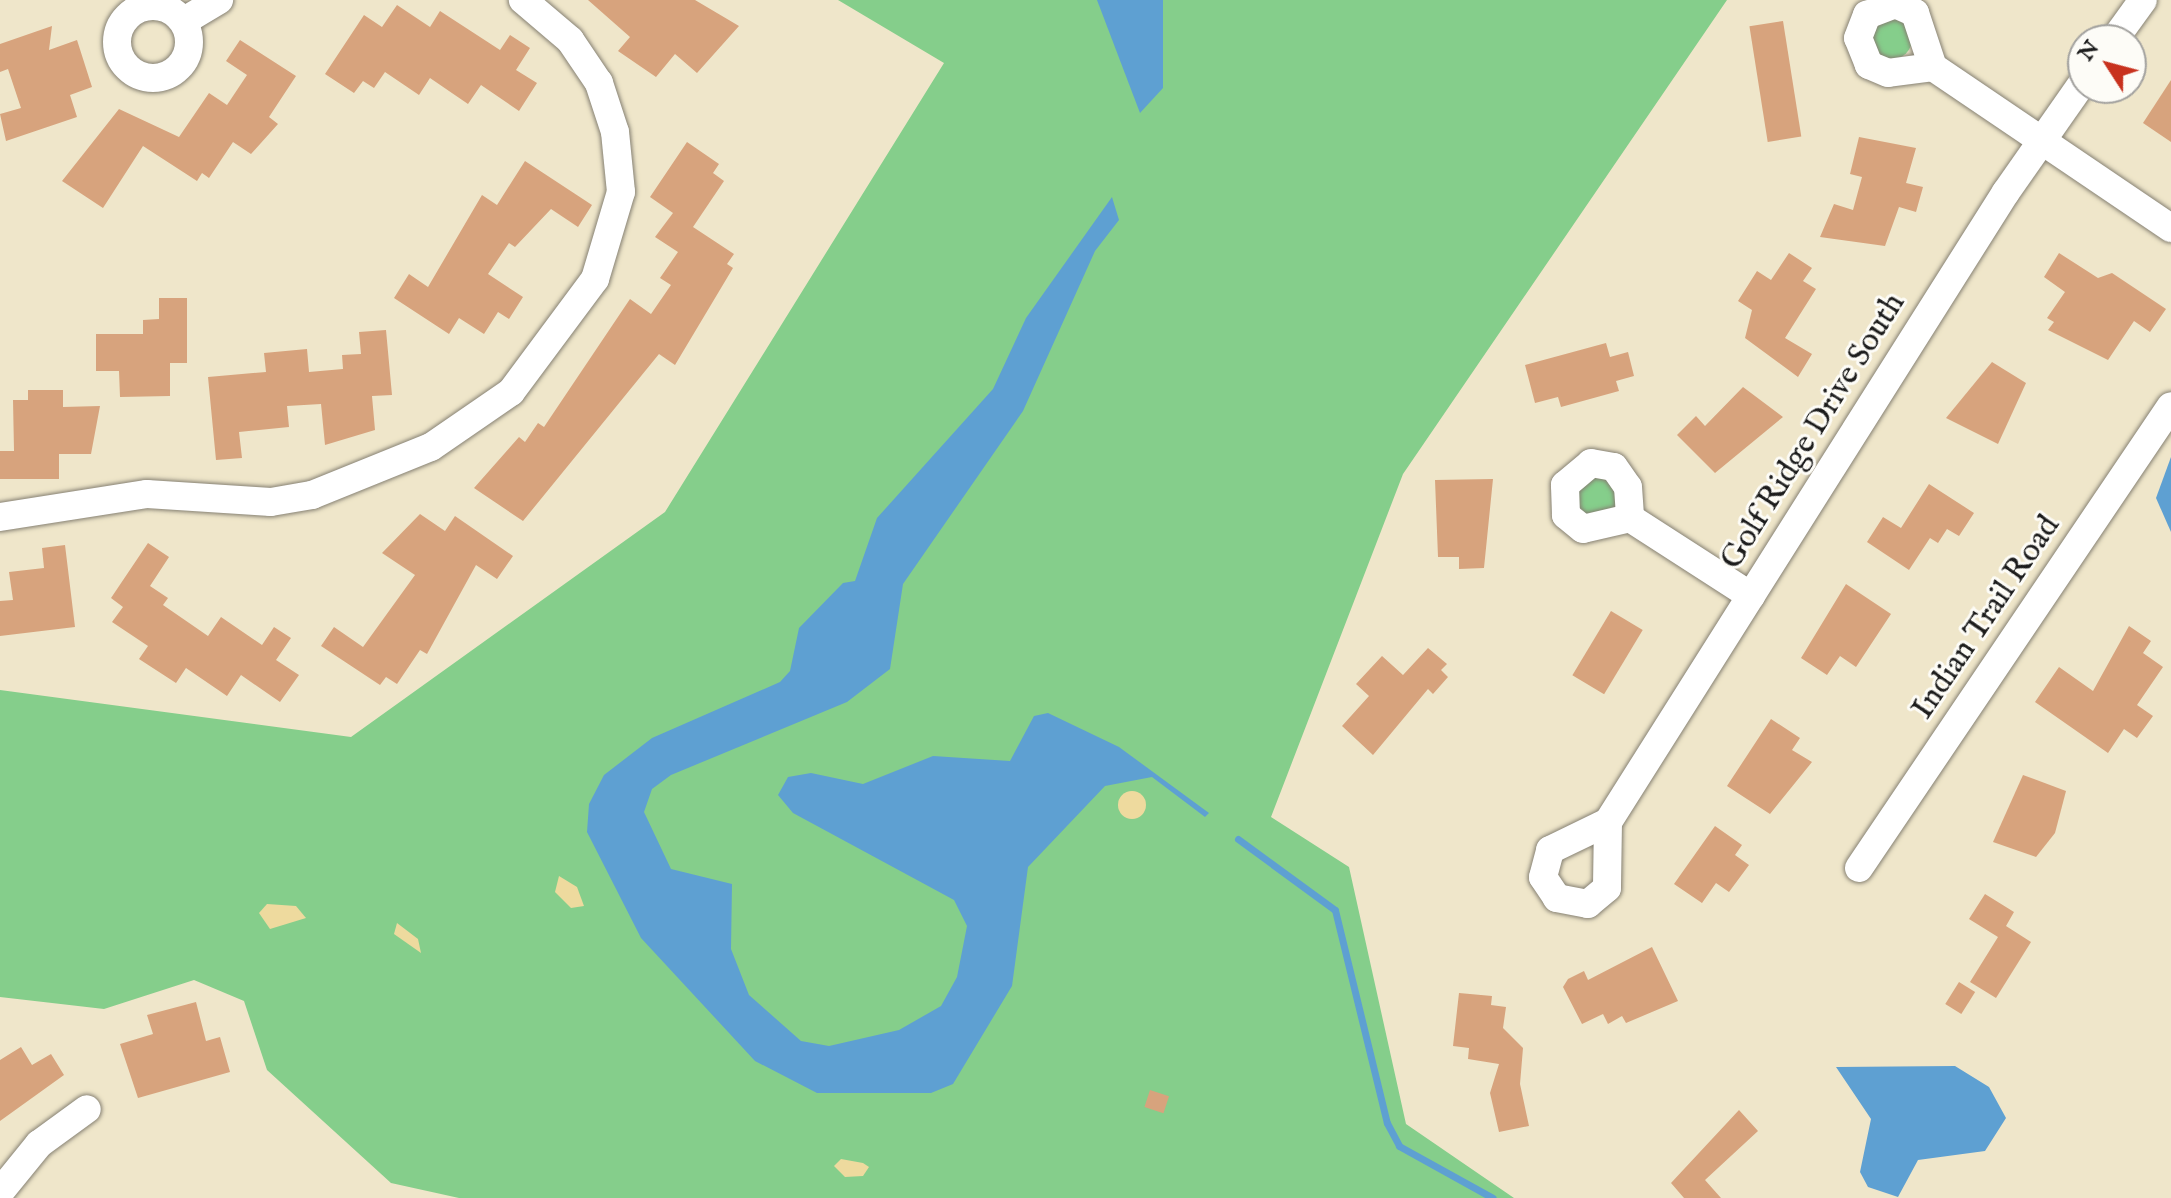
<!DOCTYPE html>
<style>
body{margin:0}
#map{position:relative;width:2171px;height:1198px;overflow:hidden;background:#efe6ca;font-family:"IM FELL English",serif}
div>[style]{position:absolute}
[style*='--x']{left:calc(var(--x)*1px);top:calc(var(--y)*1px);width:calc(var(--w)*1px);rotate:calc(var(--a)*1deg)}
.green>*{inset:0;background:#85ce8b}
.round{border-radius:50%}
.sand>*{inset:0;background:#eeda9e}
.water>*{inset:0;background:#5ea0d2}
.stream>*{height:7px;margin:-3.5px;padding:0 3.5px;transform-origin:3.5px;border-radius:3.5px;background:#5ea0d2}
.building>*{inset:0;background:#d7a37d;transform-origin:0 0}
.roads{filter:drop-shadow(0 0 2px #868173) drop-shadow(0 0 2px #868173)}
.minor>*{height:28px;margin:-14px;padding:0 14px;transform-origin:14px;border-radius:14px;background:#fff}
.minor>.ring{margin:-14px;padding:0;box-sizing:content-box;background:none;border:28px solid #fff;border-radius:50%}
span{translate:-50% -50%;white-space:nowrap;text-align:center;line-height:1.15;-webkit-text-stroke:6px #fdfcf7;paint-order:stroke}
.street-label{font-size:32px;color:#1c1c1c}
.north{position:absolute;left:2067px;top:24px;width:80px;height:80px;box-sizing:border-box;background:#fdfcf7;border:2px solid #a3a29f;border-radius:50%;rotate:306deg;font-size:22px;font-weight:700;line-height:32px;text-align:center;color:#1c1c1c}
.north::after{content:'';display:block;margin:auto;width:28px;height:36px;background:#c8321e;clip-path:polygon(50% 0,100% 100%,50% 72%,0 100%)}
</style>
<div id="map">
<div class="green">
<i style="clip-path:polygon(838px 0,1727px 0,1403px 474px,1271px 817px,1349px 867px,1406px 1124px,1514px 1198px,459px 1198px,391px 1183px,267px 1070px,244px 1001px,194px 980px,104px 1009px,0 997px,0 690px,351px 737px,665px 512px,944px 63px)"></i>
<i class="round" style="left:1872px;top:19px;width:40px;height:40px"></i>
<i class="round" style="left:1577px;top:478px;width:40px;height:40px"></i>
</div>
<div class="sand">
<i class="round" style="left:1118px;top:791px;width:28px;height:28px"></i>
<i style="clip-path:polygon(559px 876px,577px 887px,584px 906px,571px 908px,555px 892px)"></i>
<i style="clip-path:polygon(267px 904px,296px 906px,306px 918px,270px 929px,259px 913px)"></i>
<i style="clip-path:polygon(397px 923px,418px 939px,421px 953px,394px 934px)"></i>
<i style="clip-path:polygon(841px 1159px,863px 1163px,869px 1167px,863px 1176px,845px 1177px,834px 1166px)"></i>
</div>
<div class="water">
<i style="clip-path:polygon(1097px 0,1163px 0,1163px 88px,1140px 113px)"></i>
<i style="clip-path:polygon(1112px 197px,1119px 220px,1095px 251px,1023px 411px,903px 584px,890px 669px,847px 702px,671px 775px,652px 789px,644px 812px,671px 869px,732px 884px,731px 949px,749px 995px,801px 1041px,829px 1046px,899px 1030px,941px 1006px,957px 977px,967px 926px,954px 900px,793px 813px,778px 795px,788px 777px,811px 773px,863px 784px,933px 756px,1010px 761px,1034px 716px,1048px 713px,1119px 747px,1209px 813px,1205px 817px,1152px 777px,1105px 786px,1028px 867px,1012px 986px,953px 1084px,931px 1093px,817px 1093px,755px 1061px,641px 938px,587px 832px,589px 804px,604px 775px,652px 738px,780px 682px,790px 671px,799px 628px,843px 583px,855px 581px,877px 518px,993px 389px,1026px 318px)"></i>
<i style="clip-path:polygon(2171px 457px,2171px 532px,2156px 498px)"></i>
<i style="clip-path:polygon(1955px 1066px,1989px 1087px,2006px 1118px,1985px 1151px,1918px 1160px,1898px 1197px,1868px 1187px,1860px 1172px,1871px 1119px,1836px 1067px)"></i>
</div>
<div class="stream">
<i style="--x:1238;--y:839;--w:120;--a:36.2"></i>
<i style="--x:1335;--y:910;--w:219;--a:76.3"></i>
<i style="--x:1387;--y:1123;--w:26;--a:62"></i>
<i style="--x:1399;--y:1146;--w:107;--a:29"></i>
</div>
<div class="building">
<i style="clip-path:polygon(588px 0,695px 0,739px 26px,697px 73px,675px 54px,656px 77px,618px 51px,630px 37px)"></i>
<i style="clip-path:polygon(397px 5px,430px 27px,440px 11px,500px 50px,510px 35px,530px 48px,516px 70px,537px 83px,519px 111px,481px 85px,468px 104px,430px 78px,419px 95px,385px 72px,374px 88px,363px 81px,354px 93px,325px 74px,364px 15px,382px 27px)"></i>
<i style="left:1783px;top:21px;width:117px;height:34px;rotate:81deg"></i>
<i style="clip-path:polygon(52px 26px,49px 50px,77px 40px,92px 87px,70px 95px,77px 117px,6px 141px,0 114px,21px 108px,8px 69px,0 72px,0 44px)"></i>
<i style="clip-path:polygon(240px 40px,296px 76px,269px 117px,278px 124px,251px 154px,233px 142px,209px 178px,202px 173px,197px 181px,143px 146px,103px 208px,62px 181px,119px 109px,179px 137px,209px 93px,227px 105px,247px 75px,226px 61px)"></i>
<i style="clip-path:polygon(2171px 80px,2171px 142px,2143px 123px)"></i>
<i style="clip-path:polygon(1859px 137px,1916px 148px,1906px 183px,1923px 187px,1916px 212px,1899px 207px,1885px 246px,1820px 237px,1834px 204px,1853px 210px,1862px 177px,1850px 174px)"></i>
<i style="clip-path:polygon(687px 142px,719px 164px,713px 173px,724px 181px,693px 227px,734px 254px,727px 264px,733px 268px,675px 365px,659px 354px,523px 521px,474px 488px,519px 437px,525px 442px,538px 423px,544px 427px,630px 299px,651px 314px,671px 285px,660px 278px,678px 252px,655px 237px,673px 213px,650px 197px)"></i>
<i style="clip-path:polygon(525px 161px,592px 205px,578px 227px,551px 209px,515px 247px,509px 243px,488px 274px,523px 297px,509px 319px,498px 312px,484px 334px,459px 318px,449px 334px,394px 298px,409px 274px,428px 287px,482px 195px,497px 205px)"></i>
<i style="clip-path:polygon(1789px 253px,1812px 268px,1803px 281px,1816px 289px,1785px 338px,1812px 354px,1798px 377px,1745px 338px,1752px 310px,1738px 301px,1757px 271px,1771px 280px)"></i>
<i style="clip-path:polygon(2059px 253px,2098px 278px,2112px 273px,2166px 309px,2150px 332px,2134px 321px,2108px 360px,2048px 330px,2054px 322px,2047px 318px,2065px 292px,2044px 277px)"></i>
<i style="clip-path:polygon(159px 298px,187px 298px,187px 363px,170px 363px,170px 396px,120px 397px,119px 371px,96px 371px,96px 334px,143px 334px,143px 320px,159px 319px)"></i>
<i style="clip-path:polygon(386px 330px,392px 395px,372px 396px,375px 430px,325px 445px,321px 404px,287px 406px,289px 427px,239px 432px,242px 458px,216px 460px,208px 377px,266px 372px,264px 353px,307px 349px,309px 372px,343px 369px,342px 355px,361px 354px,359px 332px)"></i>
<i style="clip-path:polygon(1606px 343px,1610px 357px,1628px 352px,1634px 376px,1616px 381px,1619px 391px,1561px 407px,1558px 397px,1535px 403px,1525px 365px)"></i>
<i style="clip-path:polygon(1992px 362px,2026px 383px,1998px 444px,1946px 418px)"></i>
<i style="clip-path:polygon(1743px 387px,1783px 417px,1715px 473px,1677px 435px,1696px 416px,1705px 426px)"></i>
<i style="clip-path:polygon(28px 390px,63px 390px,63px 407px,100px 406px,91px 454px,59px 454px,59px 479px,0 479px,0 451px,14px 451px,13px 400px,28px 400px)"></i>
<i style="clip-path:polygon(1493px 479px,1484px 568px,1459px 569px,1459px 557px,1438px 557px,1435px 480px)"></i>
<i style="clip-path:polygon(1929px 484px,1974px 513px,1959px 536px,1947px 529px,1938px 543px,1930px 538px,1909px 570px,1867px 542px,1883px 517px,1901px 528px)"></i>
<i style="clip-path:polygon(420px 514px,445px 531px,455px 516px,513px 556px,497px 579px,476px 565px,427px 654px,420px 650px,397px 684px,386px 677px,380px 685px,321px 646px,334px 627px,363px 647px,415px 575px,382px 553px)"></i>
<i style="clip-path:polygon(148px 543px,169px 557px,150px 586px,168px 598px,163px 605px,208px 636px,221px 617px,262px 645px,274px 627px,291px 638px,276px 660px,299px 675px,280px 702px,241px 675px,227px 696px,186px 668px,176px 683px,139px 659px,148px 646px,112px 622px,123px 607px,111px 598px)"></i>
<i style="clip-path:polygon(65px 545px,75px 627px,0 636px,0 601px,13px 600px,9px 572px,44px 568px,42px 548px)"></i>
<i style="clip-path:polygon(1846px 584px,1891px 614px,1856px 667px,1840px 656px,1827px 675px,1801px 658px)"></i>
<i style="left:1611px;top:611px;width:37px;height:75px;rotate:31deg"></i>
<i style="clip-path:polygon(2129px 626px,2151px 641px,2143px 653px,2163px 667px,2137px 705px,2153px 716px,2137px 738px,2124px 729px,2108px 753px,2035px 702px,2059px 667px,2093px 691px)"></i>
<i style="clip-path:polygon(1428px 648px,1447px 664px,1441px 670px,1448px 677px,1433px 694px,1428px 689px,1373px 755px,1342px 726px,1369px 696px,1356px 684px,1382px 656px,1403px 675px)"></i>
<i style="clip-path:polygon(1771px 719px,1800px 738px,1792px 750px,1812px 762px,1770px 814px,1727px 786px)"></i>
<i style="clip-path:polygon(2023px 775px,2066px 791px,2055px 833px,2036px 857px,1993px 842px)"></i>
<i style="clip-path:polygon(1715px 826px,1742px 845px,1735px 855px,1749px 865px,1729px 892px,1716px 883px,1702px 903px,1674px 884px)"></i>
<i style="clip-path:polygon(1985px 894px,2014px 912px,2006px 926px,2031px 942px,1996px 998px,1970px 982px,1998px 937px,1969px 919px)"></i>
<i style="clip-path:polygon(1652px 947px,1678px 1001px,1626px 1023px,1622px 1016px,1608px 1024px,1603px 1014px,1582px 1024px,1563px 987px,1568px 979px,1584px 971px,1588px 980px)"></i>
<i style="left:1959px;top:982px;width:19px;height:26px;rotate:32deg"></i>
<i style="clip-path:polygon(1459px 993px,1492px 996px,1491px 1005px,1506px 1007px,1503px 1028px,1523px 1048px,1520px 1084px,1529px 1126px,1499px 1132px,1490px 1093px,1499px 1064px,1468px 1059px,1469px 1048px,1453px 1046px)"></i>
<i style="clip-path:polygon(196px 1002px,206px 1041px,220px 1037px,230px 1072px,138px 1098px,120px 1044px,153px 1034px,147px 1015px)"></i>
<i style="clip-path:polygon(21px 1047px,32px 1065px,51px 1054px,64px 1075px,0 1121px,0 1060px)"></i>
<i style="left:1150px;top:1090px;width:20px;height:18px;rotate:18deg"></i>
<i style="clip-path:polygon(1739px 1110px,1758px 1131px,1705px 1180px,1721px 1198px,1684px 1198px,1671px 1183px)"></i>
</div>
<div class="roads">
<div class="minor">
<i class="ring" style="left:117px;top:6px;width:44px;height:44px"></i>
<i style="--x:184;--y:21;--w:41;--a:-31"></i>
<i style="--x:2114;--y:40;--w:49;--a:-54.1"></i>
<i style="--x:1933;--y:67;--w:45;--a:172.4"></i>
<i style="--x:1888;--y:73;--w:21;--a:-157"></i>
<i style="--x:1869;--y:65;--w:29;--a:-112"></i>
<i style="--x:1858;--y:38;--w:25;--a:-69"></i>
<i style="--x:1867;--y:15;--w:30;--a:-21"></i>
<i style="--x:1895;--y:4;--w:22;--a:24"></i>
<i style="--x:1915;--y:13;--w:57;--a:71.6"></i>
<i style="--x:1933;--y:67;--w:287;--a:34.1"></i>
<i style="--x:0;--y:517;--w:149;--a:-8.9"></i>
<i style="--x:147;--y:494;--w:124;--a:3.7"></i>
<i style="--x:271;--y:502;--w:42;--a:-9.7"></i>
<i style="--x:312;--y:495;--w:128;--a:-22"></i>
<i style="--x:431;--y:447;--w:97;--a:-34.5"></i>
<i style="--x:511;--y:392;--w:141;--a:-53.4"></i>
<i style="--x:595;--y:279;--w:91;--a:-73.4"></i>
<i style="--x:621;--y:192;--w:60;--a:-95.7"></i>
<i style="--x:615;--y:132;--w:52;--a:-108.1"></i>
<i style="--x:599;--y:83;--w:52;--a:-124"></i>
<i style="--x:570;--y:40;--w:62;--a:-139.6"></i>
<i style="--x:1630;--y:518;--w:48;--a:166.8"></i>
<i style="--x:1583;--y:529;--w:22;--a:-141"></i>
<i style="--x:1566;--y:515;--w:30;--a:-92"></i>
<i style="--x:1565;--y:485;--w:34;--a:-40"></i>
<i style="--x:1591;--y:463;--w:23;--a:10"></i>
<i style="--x:1614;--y:467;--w:24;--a:55"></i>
<i style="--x:1628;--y:487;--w:31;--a:86"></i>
<i style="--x:1630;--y:518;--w:144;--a:32.8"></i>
<i style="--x:1608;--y:822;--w:66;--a:90.9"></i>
<i style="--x:1607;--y:888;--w:25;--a:140"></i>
<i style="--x:1588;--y:904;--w:32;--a:-169"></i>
<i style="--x:1557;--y:898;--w:25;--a:-124"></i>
<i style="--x:1543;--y:877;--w:28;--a:-75"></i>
<i style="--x:1550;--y:850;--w:64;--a:-25.8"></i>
<i style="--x:1608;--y:822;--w:745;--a:-57.72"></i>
<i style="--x:2006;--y:192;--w:134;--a:-55"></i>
<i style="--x:1859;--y:868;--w:557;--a:-55.97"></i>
<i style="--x:0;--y:1192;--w:62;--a:-50.9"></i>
<i style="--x:39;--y:1144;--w:59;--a:-36.1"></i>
</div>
</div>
<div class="street-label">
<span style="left:1814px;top:432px;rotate:-58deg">Golf Ridge Drive South</span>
<span style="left:1987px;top:618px;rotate:-56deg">Indian Trail Road</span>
</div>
<div class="north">N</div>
</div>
